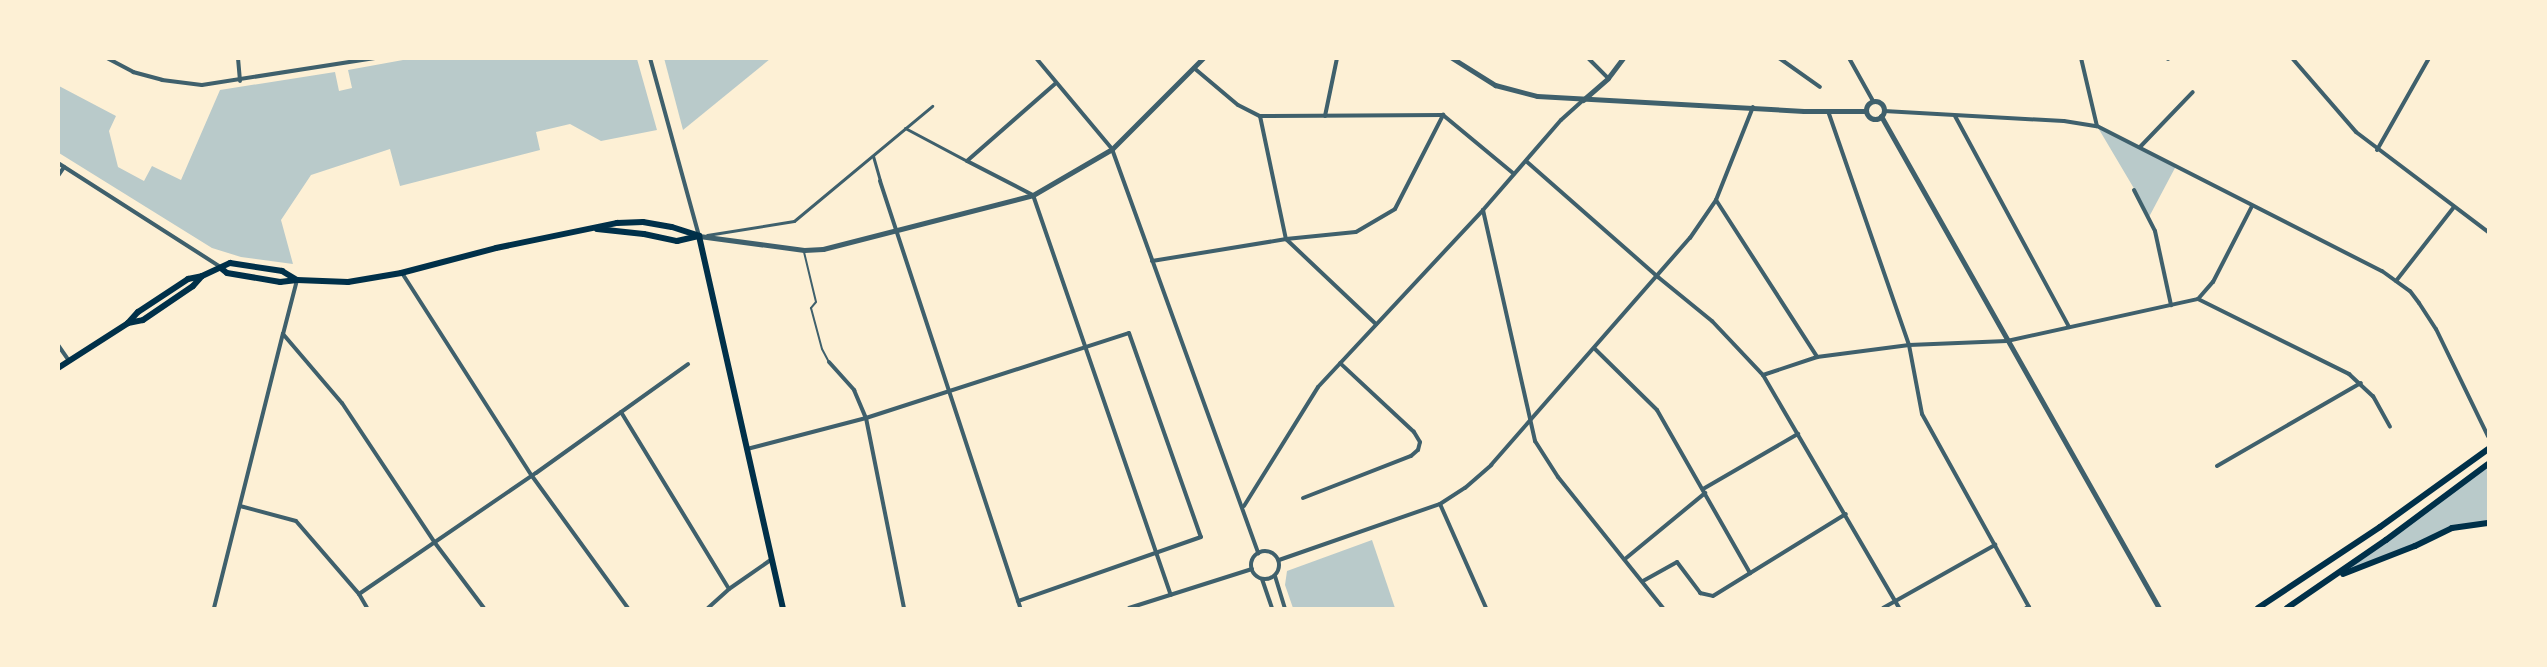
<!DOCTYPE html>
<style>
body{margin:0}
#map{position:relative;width:2547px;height:667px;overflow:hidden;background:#fdf0d5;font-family:"DejaVu Sans",sans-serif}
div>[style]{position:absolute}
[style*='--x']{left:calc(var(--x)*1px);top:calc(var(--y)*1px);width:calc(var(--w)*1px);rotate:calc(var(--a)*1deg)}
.green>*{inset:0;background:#b9caca}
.service>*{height:2px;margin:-1px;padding:0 1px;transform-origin:1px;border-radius:1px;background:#3f606c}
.pedestrian>*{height:3px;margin:-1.5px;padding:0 1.5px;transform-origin:1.5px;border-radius:1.5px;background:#3f606c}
.minor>*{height:4px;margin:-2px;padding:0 2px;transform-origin:2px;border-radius:2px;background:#3f606c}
.minor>.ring{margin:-2px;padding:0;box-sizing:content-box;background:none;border:4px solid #3f606c;border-radius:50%}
.tertiary>*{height:5px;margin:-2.5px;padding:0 2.5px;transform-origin:2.5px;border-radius:2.5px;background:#3f606c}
.tertiary>.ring{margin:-2.5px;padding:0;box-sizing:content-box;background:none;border:5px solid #3f606c;border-radius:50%}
.secondary>*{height:6px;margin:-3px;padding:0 3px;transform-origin:3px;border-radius:3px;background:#003049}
.primary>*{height:6px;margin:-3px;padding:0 3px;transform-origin:3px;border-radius:3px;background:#003049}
span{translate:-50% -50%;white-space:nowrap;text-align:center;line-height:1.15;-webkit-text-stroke:6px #fdf0d5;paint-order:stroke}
.frame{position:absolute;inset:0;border:60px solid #fdf0d5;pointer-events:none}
</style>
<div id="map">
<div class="green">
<i style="clip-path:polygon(414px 58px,637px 59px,657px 130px,601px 141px,570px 124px,536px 132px,540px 150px,400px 186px,390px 149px,311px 175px,281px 220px,293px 264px,241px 257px,212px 248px,59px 153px,59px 86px,116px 116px,109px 131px,118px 167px,144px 181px,152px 166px,181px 180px,220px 90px,335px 72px,339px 91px,352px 88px,348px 70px)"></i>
<i style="clip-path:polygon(664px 58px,770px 58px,770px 59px,683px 130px)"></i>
<i style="clip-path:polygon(2097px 126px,2176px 166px,2149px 217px,2142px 202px)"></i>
<i style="clip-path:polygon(2488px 464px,2488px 523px,2466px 524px,2334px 577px)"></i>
<i style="clip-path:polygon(1372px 540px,1395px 608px,1293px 608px,1285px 585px,1287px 571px)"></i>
</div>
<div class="service">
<i style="--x:804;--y:252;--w:51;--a:76.5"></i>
<i style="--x:816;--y:302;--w:8;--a:130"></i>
<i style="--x:811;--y:308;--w:42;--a:75"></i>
<i style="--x:822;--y:349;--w:15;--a:62"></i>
</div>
<div class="pedestrian">
<i style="--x:905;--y:128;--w:70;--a:28"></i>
<i style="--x:873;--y:156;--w:26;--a:74"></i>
<i style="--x:707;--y:235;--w:88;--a:-9.1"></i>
<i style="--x:794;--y:221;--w:180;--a:-39.8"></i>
</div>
<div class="minor">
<i style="--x:107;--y:58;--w:30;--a:28"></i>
<i style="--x:133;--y:72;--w:30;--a:15"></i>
<i style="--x:162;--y:80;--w:40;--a:7.1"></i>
<i style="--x:202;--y:85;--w:175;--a:-8.9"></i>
<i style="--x:238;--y:58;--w:23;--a:85"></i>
<i style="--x:650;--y:58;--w:185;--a:74.6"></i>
<i style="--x:1036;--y:58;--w:119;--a:50.1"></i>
<i style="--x:1112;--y:149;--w:430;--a:70.1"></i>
<i style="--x:1588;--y:58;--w:28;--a:45"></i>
<i style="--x:1779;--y:58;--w:50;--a:35.3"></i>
<i style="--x:1849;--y:58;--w:49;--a:60.8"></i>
<i style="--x:2081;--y:58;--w:70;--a:76.8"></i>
<i style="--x:2168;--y:58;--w:1;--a:90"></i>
<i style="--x:2292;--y:58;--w:98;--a:49.1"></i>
<i style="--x:2356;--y:132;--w:166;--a:37.1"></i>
<i style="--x:1194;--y:68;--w:57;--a:40.1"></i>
<i style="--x:1238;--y:105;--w:25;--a:27"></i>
<i style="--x:1260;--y:116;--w:183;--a:-0.3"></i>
<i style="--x:1443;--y:115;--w:92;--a:39.7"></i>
<i style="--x:1056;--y:83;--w:118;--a:138.8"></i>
<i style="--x:967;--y:161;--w:74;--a:27.3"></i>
<i style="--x:1033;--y:195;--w:423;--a:71"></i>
<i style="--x:1828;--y:111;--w:248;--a:70.9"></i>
<i style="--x:1909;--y:345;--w:70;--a:79.3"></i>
<i style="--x:1922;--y:414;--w:221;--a:61"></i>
<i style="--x:2029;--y:607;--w:3;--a:162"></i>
<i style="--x:1884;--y:111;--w:180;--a:3.2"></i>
<i style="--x:2064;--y:121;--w:33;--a:9"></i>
<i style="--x:2097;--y:126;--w:320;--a:27"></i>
<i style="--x:2382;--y:271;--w:34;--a:36"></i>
<i style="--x:2410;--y:291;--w:15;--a:53"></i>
<i style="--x:2419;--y:303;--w:31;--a:57"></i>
<i style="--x:2436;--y:329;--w:119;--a:64.1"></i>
<i style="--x:1260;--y:116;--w:126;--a:78.1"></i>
<i style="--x:1286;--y:239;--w:124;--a:43.4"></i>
<i style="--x:1325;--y:116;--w:59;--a:-78.3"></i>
<i style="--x:1955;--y:116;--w:240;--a:61.6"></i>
<i style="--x:2140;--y:147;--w:76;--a:-46.1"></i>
<i style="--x:2377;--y:150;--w:106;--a:-60.5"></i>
<i style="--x:1526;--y:161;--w:176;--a:41.3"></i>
<i style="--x:1658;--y:277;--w:70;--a:39.2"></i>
<i style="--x:1712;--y:321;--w:74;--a:46.6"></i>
<i style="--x:1763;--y:375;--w:270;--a:59.7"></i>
<i style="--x:58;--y:163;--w:195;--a:32.6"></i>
<i style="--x:58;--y:176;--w:11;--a:-56"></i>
<i style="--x:880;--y:181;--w:449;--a:71.8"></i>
<i style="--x:2134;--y:190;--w:46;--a:62.9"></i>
<i style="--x:2155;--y:231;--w:76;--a:77.8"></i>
<i style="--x:1716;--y:200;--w:187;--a:57.2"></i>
<i style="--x:1483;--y:210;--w:237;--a:77.3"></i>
<i style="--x:1535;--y:441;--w:43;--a:57.4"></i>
<i style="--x:1558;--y:477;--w:168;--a:51.3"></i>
<i style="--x:1152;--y:261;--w:136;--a:-9.3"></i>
<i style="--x:1286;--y:239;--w:70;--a:-5.7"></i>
<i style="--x:1356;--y:232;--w:45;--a:-30.5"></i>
<i style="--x:1395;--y:209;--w:106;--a:-62.9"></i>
<i style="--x:402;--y:273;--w:241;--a:57.4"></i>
<i style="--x:532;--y:476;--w:163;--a:54"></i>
<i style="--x:297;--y:280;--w:56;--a:104.5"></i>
<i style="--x:283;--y:334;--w:91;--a:49.5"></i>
<i style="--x:342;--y:403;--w:168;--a:56.4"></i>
<i style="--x:435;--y:543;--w:81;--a:53"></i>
<i style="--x:2396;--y:281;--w:94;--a:-51.9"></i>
<i style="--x:2198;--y:299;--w:169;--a:26.4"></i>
<i style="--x:2349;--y:374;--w:33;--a:43"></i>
<i style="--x:2373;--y:396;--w:35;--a:61"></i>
<i style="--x:58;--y:345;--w:19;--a:55"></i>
<i style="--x:1595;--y:349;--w:87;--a:44.5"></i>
<i style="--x:1657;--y:410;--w:188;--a:60.3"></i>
<i style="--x:829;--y:362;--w:38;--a:48"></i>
<i style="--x:854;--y:390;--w:30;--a:67"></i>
<i style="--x:866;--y:418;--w:194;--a:78.7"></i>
<i style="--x:1763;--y:375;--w:57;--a:-18.4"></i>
<i style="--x:1817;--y:357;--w:93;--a:-7.4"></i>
<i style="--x:1909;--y:345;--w:98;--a:-2.3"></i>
<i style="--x:2007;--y:341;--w:196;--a:-12.4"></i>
<i style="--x:2198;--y:299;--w:23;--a:-49"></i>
<i style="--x:2213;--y:282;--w:85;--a:-62.8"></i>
<i style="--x:621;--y:412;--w:207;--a:58.6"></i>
<i style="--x:747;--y:449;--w:123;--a:-14.6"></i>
<i style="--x:866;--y:418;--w:276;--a:-17.9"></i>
<i style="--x:1129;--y:333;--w:216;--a:70.6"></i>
<i style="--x:1201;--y:537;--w:194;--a:160.7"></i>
<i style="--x:2217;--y:466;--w:166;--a:-30"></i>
<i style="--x:1703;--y:489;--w:110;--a:-30.1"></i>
<i style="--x:1303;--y:498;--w:116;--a:-21.3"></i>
<i style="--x:1411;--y:456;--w:9;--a:-41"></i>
<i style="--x:1418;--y:450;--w:8;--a:-76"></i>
<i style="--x:1420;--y:442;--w:12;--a:-121"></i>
<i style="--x:1414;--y:432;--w:101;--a:-137"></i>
<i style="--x:1440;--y:504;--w:114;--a:66.1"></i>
<i style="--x:240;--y:506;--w:58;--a:15"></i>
<i style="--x:296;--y:521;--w:96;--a:49.2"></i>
<i style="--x:359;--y:594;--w:16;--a:60"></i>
<i style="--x:1244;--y:506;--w:140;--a:-58.1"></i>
<i style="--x:1318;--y:387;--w:242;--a:-47"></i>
<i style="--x:1483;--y:210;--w:119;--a:-49.1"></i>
<i style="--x:1561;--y:120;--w:30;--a:-42"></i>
<i class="ring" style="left:1251px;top:551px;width:24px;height:24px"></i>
<i style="--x:1625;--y:559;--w:104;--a:-39.5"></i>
<i style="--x:1279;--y:560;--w:170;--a:-19.2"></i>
<i style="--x:1440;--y:504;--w:30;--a:-33"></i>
<i style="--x:1465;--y:488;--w:35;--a:-41"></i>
<i style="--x:1491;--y:465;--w:302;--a:-48.8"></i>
<i style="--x:1690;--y:238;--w:46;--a:-55.6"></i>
<i style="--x:1716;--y:200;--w:100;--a:-68.3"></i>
<i style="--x:1275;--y:576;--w:34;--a:73"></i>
<i style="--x:1262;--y:579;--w:31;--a:71"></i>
<i style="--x:1643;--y:581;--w:39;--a:-29"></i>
<i style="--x:1677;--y:562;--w:39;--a:53"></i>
<i style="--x:1700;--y:593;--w:13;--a:13"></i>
<i style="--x:1713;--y:596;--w:156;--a:-31.7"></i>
<i style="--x:359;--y:594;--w:214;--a:-34.4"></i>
<i style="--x:536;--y:473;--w:187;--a:-35.6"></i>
<i style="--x:214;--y:608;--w:283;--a:-75.9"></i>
<i style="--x:708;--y:608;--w:28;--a:-42"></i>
<i style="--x:729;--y:589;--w:52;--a:-34.9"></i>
<i style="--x:1129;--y:608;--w:129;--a:-17.6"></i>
<i style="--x:1883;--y:608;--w:129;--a:-29.4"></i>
</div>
<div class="tertiary">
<i style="--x:1452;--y:58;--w:51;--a:32.1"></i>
<i style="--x:1495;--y:85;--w:43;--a:14.7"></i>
<i style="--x:1537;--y:96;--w:267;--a:3.2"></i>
<i style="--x:1804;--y:111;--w:62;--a:0"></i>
<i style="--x:1583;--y:100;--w:33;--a:-41"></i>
<i style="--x:1608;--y:78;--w:25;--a:-53"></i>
<i class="ring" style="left:1866px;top:101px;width:13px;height:13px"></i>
<i style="--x:1881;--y:116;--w:565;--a:60.53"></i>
<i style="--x:699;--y:236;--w:106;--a:7.6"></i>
<i style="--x:804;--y:250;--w:19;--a:-3"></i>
<i style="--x:823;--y:249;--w:217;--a:-14.4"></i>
<i style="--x:1033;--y:195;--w:91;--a:-30.2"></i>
<i style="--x:1112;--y:149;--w:129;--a:-45"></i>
</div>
<div class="secondary">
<i style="--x:597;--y:229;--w:47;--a:6.1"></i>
<i style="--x:644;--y:234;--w:34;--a:12"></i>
<i style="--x:677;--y:241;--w:23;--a:-13"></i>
<i style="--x:699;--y:236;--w:381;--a:77.3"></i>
<i style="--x:222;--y:269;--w:6;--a:39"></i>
<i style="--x:227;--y:273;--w:54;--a:9.6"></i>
<i style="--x:280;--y:282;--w:17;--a:-7"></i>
<i style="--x:297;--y:280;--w:51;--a:2.2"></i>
<i style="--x:348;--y:282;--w:54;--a:-9.6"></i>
<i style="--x:401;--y:273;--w:98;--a:-14.7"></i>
<i style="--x:496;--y:248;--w:124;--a:-11.7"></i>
<i style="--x:617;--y:223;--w:26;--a:-2"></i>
<i style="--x:643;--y:222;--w:29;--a:10"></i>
<i style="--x:672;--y:227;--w:28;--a:18"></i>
<i style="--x:128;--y:323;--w:15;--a:-11"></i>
<i style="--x:143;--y:320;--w:60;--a:-34.2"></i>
<i style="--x:193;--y:286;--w:13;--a:-48"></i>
<i style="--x:58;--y:368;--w:83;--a:-32.7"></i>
<i style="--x:128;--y:323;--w:15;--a:-48"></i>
<i style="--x:138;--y:312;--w:60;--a:-33.4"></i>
<i style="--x:188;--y:279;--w:14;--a:-12"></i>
<i style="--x:202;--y:276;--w:31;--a:-25"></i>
<i style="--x:230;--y:263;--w:53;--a:8.7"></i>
<i style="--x:282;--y:271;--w:17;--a:31"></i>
</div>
<div class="primary">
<i style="--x:2343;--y:574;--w:77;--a:-21.3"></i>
<i style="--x:2415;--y:546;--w:41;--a:-25.9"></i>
<i style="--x:2452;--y:528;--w:36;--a:-8"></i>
<i style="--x:2258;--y:608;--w:146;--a:-33.6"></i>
<i style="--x:2380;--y:527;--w:133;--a:-35.8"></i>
<i style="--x:2287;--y:608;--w:120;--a:-34.5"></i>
<i style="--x:2386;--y:540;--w:127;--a:-36.7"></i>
</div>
<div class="frame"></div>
</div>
